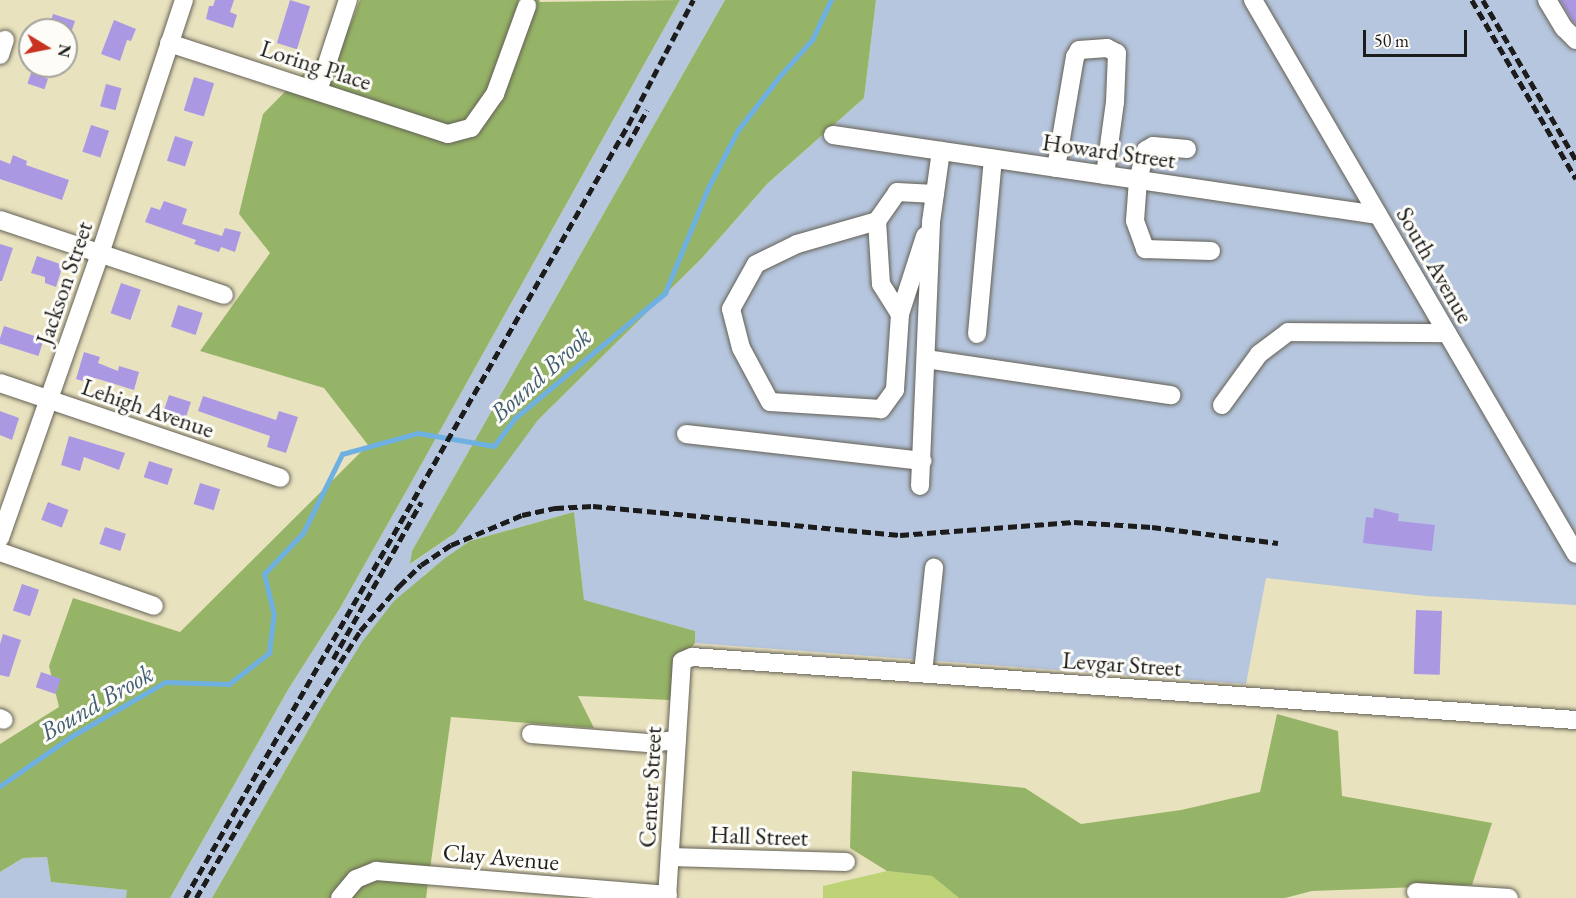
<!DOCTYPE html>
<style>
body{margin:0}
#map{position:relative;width:1576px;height:898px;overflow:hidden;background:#e9e2bf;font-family:"EB Garamond",serif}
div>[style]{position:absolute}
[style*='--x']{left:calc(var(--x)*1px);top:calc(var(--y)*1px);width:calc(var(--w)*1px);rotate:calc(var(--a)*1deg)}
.industrial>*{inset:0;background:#b6c6de}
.green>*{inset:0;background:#bed276}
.forest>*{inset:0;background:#96b467}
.stream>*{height:4.5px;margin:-2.25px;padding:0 2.25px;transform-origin:2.25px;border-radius:2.25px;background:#6fb0e3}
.building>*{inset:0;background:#ab98e3;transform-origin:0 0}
.roads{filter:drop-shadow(0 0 2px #646155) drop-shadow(0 0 2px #646155)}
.minor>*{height:18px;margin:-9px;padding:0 9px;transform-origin:9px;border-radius:9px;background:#fff}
.rail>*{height:4.5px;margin-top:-2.25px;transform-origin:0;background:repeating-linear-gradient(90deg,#1c1c1c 0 9px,transparent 0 13.5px)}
span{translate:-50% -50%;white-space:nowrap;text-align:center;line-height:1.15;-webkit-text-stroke:6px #fdfcf7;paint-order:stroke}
.street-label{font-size:24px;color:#1c1c1c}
.water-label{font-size:26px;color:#415f76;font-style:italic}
.north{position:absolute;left:18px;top:18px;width:60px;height:60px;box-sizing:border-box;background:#fdfcf7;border:2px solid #a3a29f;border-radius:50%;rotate:100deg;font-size:16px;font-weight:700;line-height:24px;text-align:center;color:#1c1c1c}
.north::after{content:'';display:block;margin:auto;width:21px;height:27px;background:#c8321e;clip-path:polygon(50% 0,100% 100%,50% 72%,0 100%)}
.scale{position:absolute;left:1363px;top:30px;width:104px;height:27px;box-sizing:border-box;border:3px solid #1c1c1c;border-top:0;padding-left:8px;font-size:18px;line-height:21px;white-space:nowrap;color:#1c1c1c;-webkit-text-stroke:4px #fdfcf7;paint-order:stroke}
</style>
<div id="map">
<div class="industrial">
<i style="clip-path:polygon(680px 0,725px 0,412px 551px,411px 564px,452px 535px,538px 420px,702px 258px,767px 184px,864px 98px,876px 0,1576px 0,1576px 605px,1425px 596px,1266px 578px,1246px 684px,695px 643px,695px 631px,584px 601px,574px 512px,470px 541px,425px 574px,321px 708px,212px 898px,170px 898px,289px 688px,340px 608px,412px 481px)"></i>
<i style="clip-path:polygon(47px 857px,51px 882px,128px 890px,126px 898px,0 898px,0 872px,23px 858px)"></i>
</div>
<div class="green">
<i style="clip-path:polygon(887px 871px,932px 876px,959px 898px,823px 898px,823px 886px)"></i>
</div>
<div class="forest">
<i style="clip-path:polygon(360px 0,539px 0,540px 2px,680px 0,412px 481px,340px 608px,289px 688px,170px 898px,126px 898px,127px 890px,51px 882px,47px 857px,23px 858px,0 872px,0 744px,59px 707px,49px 666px,73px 598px,180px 632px,368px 445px,324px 388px,200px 351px,270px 253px,239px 214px,263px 114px,350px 26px)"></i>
<i style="clip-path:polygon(725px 0,876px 0,864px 98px,767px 184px,702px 258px,538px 420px,455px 533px,410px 564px,412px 551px)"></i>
<i style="clip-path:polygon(574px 512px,584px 600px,695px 631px,695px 643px,677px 665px,670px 700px,578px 696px,594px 728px,451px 717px,426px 898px,212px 898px,321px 708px,362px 642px,394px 601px,445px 558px,470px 541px)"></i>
<i style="clip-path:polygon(1277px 714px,1338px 731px,1342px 796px,1492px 823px,1472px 885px,1312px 891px,1285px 898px,959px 898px,932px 876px,887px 871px,850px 848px,852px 771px,1025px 788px,1081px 824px,1181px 810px,1260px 792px)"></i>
</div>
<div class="stream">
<i style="--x:0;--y:786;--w:88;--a:-34.8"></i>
<i style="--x:72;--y:736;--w:108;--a:-30.1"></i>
<i style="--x:165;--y:682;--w:64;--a:1.8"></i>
<i style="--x:229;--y:684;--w:51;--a:-37.8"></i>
<i style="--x:269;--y:653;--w:38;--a:-83"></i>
<i style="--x:274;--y:615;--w:42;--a:-103.7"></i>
<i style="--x:264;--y:574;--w:57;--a:-46.4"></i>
<i style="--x:303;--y:533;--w:88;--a:-63.7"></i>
<i style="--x:342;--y:454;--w:79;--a:-15.4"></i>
<i style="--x:418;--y:433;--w:77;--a:9.7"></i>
<i style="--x:494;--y:446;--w:34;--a:-53"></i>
<i style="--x:514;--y:419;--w:197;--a:-39.8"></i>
<i style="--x:665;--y:293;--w:113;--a:-67.7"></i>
<i style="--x:708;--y:188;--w:65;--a:-62.7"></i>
<i style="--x:738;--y:130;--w:67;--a:-52.3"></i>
<i style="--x:779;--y:77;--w:50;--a:-48.3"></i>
<i style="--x:812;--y:40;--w:44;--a:-64.6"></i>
</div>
<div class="building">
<i style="clip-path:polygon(215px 0,234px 0,230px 12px,237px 15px,233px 28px,206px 19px,209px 6px,213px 6px)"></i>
<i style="left:290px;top:0;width:21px;height:45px;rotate:17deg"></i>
<i style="clip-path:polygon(1560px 0,1576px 0,1576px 24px,1573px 21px)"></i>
<i style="clip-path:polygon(53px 14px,75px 21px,72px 30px,48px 30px)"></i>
<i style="clip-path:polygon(114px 20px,136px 29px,131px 41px,127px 40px,120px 61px,101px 54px)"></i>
<i style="left:31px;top:73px;width:18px;height:11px;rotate:19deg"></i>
<i style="left:194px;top:77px;width:21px;height:35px;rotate:17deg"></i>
<i style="left:106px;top:84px;width:16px;height:23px;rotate:15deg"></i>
<i style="left:91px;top:125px;width:19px;height:28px;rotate:18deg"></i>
<i style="left:175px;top:136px;width:19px;height:26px;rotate:18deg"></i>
<i style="clip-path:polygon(13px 155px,27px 161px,26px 165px,69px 180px,62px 200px,0 179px,0 160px,10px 164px)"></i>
<i style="clip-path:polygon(164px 201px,187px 209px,182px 224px,222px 236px,225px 228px,241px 232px,235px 252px,221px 247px,219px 252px,194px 244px,196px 240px,145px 222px,151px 207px,160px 210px)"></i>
<i style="clip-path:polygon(0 244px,13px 248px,2px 281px,0 281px)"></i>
<i style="clip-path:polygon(37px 256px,63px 265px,56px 287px,45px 283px,45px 277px,31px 273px)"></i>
<i style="left:121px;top:283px;width:21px;height:32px;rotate:19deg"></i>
<i style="left:178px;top:305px;width:26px;height:23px;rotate:18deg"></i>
<i style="left:4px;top:326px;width:42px;height:18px;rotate:18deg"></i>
<i style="clip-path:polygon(84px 352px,100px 357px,98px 363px,118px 371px,119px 366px,139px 372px,134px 390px,95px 378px,93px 384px,76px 379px)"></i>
<i style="left:169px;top:395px;width:23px;height:18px;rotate:18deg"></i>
<i style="clip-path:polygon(203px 396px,276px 420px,279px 411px,298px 417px,286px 453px,267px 447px,270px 436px,198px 411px)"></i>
<i style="clip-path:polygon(0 411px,19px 418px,12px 440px,0 435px)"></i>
<i style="clip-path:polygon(69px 436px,125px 453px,119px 470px,84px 457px,80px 471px,61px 465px)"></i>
<i style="left:149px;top:461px;width:25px;height:17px;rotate:18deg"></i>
<i style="left:200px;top:483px;width:21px;height:22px;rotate:17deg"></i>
<i style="left:48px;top:502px;width:22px;height:19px;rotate:21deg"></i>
<i style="clip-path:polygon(1374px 508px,1399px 514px,1398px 521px,1435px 525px,1432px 551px,1363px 543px,1366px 517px,1373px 518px)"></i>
<i style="left:105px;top:527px;width:22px;height:18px;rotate:18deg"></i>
<i style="left:22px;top:584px;width:18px;height:28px;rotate:19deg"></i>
<i style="left:1416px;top:610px;width:26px;height:64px;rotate:2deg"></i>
<i style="clip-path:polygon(3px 634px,21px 640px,9px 677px,0 675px,0 644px)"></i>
<i style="left:41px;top:672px;width:21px;height:16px;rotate:19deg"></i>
</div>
<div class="roads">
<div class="minor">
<i style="--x:1253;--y:0;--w:641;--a:59.76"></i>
<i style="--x:1547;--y:0;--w:33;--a:59"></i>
<i style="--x:1564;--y:28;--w:17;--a:45"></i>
<i style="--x:169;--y:43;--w:293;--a:18.1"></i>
<i style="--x:448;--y:134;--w:24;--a:-15"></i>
<i style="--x:471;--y:128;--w:42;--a:-54.8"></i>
<i style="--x:495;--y:94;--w:94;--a:-70"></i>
<i style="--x:0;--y:55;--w:16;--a:-72"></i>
<i style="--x:318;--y:91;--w:96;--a:-71.8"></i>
<i style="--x:833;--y:135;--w:551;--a:8.35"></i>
<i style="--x:1187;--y:149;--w:34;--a:-175"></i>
<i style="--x:1153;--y:146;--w:8;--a:150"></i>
<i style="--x:1146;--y:150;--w:31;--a:105"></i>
<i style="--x:1138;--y:180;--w:41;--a:94.2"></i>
<i style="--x:1135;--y:221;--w:30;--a:70"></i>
<i style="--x:1145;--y:249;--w:66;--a:1.7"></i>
<i style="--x:1056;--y:168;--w:113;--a:-80.3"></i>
<i style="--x:1075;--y:57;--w:8;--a:-60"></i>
<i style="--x:1079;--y:50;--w:28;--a:-4"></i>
<i style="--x:1107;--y:48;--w:11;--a:27"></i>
<i style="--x:1117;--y:53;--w:49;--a:92.3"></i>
<i style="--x:1115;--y:102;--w:74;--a:97.8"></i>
<i style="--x:0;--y:220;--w:236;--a:18.5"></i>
<i style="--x:877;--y:221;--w:63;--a:86.4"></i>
<i style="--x:881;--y:284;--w:36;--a:58"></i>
<i style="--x:900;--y:314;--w:76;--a:93.8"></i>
<i style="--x:895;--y:390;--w:24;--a:126"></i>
<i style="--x:881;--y:409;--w:111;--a:-176.4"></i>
<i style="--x:770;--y:402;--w:61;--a:-118.2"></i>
<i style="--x:741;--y:348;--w:40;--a:-104.4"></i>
<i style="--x:731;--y:309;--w:51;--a:-60.9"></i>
<i style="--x:756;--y:264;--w:46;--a:-26"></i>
<i style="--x:797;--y:244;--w:83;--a:-16"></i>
<i style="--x:877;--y:221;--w:35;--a:-55"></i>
<i style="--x:897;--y:192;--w:38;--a:3"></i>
<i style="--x:900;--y:314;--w:82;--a:-72.2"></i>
<i style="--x:977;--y:334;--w:176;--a:-84.8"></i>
<i style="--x:926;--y:359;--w:248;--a:8.4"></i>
<i style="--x:0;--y:383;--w:296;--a:18.7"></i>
<i style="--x:1222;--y:405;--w:63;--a:-54"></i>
<i style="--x:1259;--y:354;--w:36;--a:-37"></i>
<i style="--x:1288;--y:332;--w:159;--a:0.4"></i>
<i style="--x:686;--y:434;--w:238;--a:6.5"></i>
<i style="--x:920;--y:486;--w:264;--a:-87.6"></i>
<i style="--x:931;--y:222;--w:72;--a:-82"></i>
<i style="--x:0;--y:538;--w:301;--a:-70.6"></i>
<i style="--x:100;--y:254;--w:268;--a:-71.7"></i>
<i style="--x:0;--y:552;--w:163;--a:19.3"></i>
<i style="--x:923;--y:673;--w:106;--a:-84"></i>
<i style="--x:0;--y:718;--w:4;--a:27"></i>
<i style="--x:531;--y:734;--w:117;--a:4.4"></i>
<i style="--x:648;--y:743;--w:29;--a:-6"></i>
<i style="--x:670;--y:857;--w:176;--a:1.6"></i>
<i style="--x:1416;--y:892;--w:93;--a:3.7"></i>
<i style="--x:340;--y:898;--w:25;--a:-50"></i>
<i style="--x:356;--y:879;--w:22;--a:-22"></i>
<i style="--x:376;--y:871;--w:293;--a:4.7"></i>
<i style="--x:667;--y:898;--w:237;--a:-86.4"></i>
<i style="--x:682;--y:661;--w:11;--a:-22"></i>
<i style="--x:692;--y:657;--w:886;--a:4.08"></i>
</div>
</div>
<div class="rail">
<i style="--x:1472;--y:0;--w:207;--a:59.8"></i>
<i style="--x:1483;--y:0;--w:185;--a:59.8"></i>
<i style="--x:627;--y:146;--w:41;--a:-60.9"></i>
<i style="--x:333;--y:659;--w:180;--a:-60.7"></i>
<i style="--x:260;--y:788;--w:186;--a:-57.5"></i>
<i style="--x:360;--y:631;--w:60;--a:-49.1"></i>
<i style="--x:399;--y:586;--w:30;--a:-44"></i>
<i style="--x:421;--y:565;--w:36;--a:-34"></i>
<i style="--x:451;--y:545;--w:77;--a:-22.9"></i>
<i style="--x:522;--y:515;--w:34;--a:-12"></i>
<i style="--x:555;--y:508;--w:38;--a:-3"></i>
<i style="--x:593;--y:506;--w:308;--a:5.4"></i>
<i style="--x:900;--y:535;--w:174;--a:-4.3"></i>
<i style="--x:1074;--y:522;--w:78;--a:3.7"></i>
<i style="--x:1152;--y:527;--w:127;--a:7.2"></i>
<i style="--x:185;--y:898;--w:891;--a:-60.18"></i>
<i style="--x:628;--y:125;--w:141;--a:-62.5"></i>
<i style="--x:196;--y:898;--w:134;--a:-59.6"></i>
</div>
<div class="street-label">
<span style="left:316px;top:65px;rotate:18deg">Loring Place</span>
<span style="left:1109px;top:151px;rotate:8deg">Howard Street</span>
<span style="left:1435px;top:265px;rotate:60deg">South Avenue</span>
<span style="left:64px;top:283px;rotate:-71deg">Jackson Street</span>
<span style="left:148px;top:408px;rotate:19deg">Lehigh Avenue</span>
<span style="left:1122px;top:664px;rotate:4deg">Levgar Street</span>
<span style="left:650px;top:787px;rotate:-87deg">Center Street</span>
<span style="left:759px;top:836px;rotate:2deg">Hall Street</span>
<span style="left:501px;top:857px;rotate:5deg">Clay Avenue</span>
</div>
<div class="water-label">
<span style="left:541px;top:375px;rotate:-42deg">Bound Brook</span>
<span style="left:97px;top:703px;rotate:-30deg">Bound Brook</span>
</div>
<div class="north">N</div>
<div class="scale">50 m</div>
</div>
